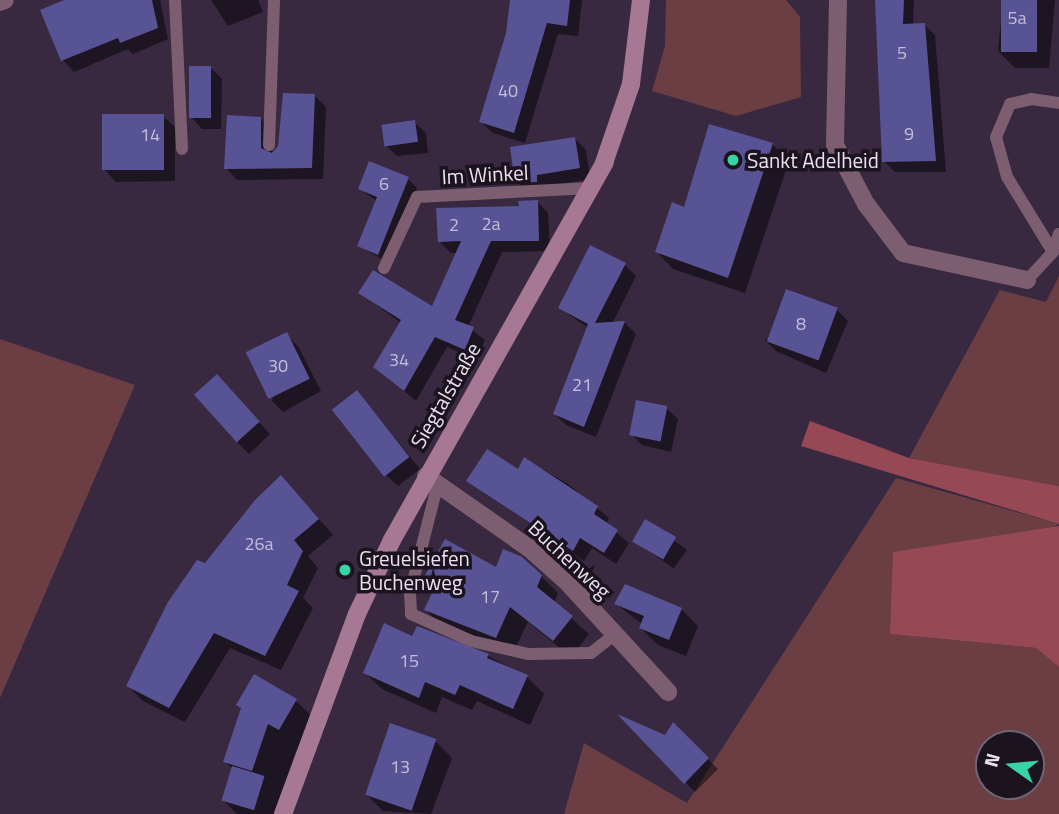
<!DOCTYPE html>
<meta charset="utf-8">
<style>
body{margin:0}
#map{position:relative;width:1059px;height:814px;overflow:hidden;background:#382840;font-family:"Titillium Web",sans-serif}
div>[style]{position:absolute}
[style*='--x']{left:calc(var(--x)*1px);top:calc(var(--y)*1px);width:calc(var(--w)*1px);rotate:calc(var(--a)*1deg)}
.green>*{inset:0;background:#6b3e44}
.forest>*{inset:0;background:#964955}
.shadow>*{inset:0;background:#0007;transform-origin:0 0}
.building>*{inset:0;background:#575395;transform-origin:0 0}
.lane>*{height:12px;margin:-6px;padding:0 6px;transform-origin:6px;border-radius:6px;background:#7c5e70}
.street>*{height:18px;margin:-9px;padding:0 9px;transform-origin:9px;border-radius:9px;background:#7c5e70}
.secondary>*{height:18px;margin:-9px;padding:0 9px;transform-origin:9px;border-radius:9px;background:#a77894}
.dots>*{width:19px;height:19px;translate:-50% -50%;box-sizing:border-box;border:4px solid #1b141f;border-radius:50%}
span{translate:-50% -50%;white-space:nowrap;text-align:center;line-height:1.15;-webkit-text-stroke:7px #1b141f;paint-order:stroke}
.number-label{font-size:18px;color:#c5bdd9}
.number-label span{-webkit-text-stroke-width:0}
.poi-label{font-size:21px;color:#eae0f0}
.left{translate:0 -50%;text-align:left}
.street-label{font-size:21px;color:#eae0f0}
.north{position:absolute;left:975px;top:730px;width:70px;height:70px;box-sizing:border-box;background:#1b141f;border:2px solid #6e6673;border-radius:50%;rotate:285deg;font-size:19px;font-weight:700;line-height:28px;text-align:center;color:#eae0f0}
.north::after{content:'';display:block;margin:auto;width:24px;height:32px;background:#36d4a7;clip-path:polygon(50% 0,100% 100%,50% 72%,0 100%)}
</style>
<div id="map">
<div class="green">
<i style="clip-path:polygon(666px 0,786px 0,800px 17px,801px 97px,736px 116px,652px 91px,665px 46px)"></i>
<i style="clip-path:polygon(1059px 276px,1059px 486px,909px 458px,1000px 290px,1046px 302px)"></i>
<i style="clip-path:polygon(0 339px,135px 385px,0 698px)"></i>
<i style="clip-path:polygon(evenodd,896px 478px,1059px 524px,891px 634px,1036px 648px,1059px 667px,1059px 814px,564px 814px,584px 743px,687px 803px,896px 478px,989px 744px,1031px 744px,1031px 786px,989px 786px,989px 744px)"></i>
</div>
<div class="forest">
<i style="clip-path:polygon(810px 421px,909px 458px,1059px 486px,1059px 524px,801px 446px)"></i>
<i style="clip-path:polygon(1059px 526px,1059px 667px,1036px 648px,890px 634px,893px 552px)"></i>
</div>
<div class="shadow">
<i style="clip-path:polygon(68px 0,160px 0,168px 39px,133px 54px,128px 49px,74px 72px,63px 60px,42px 11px)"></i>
<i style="clip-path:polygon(211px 0,258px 0,263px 12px,228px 26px)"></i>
<i style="clip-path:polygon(512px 0,582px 0,578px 36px,558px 34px,525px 143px,493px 133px,481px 122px,508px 33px)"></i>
<i style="clip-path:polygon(877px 0,914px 0,913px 25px,924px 25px,935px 35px,946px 172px,895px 172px,884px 161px)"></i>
<i style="clip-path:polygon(1003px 0,1055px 0,1049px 68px,1015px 68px,998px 51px)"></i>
<i style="clip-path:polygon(210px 67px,222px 79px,221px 129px,202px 129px,191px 117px)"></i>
<i style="clip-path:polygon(315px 96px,326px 107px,323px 179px,237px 180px,226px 168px,260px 118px,272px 130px,272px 157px)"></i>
<i style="clip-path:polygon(163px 116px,175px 127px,175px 181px,116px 182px,105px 170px)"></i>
<i style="clip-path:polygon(414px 122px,426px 133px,428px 153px,397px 156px,385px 145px)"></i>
<i style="clip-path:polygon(575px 139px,586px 150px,590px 179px,547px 186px,528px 194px,517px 182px)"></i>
<i style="clip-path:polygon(772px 144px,789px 161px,745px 293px,673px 269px,657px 252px,686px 209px)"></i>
<i style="clip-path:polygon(370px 164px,408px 179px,417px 188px,387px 262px,359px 246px,377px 201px,360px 189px)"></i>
<i style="clip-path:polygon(537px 201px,548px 213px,550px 251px,502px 252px,468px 327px,485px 340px,477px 360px,447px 347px,416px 401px,375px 367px,401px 323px,360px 293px,432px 309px,458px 253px,451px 253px,439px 241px)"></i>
<i style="clip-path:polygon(625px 265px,636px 276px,612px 324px,625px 323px,636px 334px,596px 437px,566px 425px,555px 414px,588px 328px,560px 308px)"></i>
<i style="clip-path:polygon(837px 310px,848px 321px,826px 373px,776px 351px,765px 340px)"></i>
<i style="clip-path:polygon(286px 335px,298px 346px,321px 391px,283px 412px,272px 401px)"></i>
<i style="clip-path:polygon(228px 388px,270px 434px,249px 454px,238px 443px)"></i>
<i style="clip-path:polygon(357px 392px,420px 469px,398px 486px,386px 475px)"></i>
<i style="clip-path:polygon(666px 408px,678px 419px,671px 452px,642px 445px,631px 434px)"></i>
<i style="clip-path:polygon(525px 459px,568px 484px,609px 518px,606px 524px,629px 543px,616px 564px,592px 548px,584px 561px,469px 481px,518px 471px)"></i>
<i style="clip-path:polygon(296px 493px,333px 535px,308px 556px,318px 568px,303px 598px,313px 608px,281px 670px,230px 648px,185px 722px,143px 701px,128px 686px,206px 565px)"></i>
<i style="left:646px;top:521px;width:50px;height:23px;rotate:35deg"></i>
<i style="clip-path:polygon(497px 570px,541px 576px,558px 593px,554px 603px,589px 634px,571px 657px,528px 622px,513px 653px,443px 627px,426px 610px,436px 589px,425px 579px)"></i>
<i style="clip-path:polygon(616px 604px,681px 609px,698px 626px,686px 656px,658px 645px,641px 628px,642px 624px)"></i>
<i style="clip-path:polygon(413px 638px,488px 656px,527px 677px,544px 694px,530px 725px,477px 701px,472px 710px,442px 697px,436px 713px,382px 689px,365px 673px)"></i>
<i style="clip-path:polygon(296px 701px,325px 729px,308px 758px,296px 751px,281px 795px,290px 814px,237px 814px,223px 800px,233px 769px,225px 762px,242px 709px)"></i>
<i style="clip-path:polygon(624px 720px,666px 737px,674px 725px,718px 769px,695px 792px)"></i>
<i style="clip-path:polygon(435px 741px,452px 758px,431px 814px,383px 811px,366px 794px)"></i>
</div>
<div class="building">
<i style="clip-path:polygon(64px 0,152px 0,158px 28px,120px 43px,118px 38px,61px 61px,40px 10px)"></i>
<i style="clip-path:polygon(510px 0,570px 0,567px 26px,547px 23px,514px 133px,479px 122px,506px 33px)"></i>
<i style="clip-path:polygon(875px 0,904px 0,903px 24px,925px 23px,936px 161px,882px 162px)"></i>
<i style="left:1001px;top:0;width:36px;height:52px"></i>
<i style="left:189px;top:66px;width:22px;height:52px"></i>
<i style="clip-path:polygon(283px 93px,315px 94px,312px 168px,224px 169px,227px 115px,261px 117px,261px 148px,272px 153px,278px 146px)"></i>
<i style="left:164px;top:114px;width:56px;height:62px;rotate:90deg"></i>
<i style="left:415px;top:120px;width:22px;height:34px;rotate:82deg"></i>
<i style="clip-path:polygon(709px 124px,773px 143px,728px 278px,655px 252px,672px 202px,684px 207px)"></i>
<i style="clip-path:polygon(575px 137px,580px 168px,537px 175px,537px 182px,515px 183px,510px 147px)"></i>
<i style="clip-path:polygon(369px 161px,409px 177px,378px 255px,357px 246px,377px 197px,358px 189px)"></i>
<i style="clip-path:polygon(538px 200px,539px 241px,491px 241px,455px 320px,474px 327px,465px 350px,435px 337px,404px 391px,373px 367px,401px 320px,358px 293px,373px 270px,432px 306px,461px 241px,438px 242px,436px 208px,519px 206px,518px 201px)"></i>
<i style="clip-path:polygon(590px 245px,626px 263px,595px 323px,625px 321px,584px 427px,553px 414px,588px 324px,558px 308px)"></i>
<i style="left:786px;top:289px;width:55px;height:56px;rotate:20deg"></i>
<i style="left:287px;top:332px;width:52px;height:46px;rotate:64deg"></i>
<i style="left:217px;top:374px;width:64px;height:31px;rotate:48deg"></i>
<i style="left:357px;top:390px;width:85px;height:32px;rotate:52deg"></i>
<i style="left:636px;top:400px;width:32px;height:36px;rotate:11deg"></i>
<i style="clip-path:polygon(487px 449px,518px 469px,524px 457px,598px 506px,594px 514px,618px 530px,604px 553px,580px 538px,573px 551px,466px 481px)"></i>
<i style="clip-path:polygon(281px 475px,319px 519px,294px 540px,303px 551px,287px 585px,299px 591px,265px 656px,214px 633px,169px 708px,126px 686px,168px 602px,197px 560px,205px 563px,255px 500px)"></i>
<i style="left:645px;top:519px;width:36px;height:26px;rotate:30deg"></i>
<i style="clip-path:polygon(445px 539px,496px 567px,503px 549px,522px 557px,542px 575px,537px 587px,573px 616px,553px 641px,510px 607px,496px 638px,424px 610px,435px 586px,423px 579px)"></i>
<i style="clip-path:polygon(625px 584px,682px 608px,669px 640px,639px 628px,644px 616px,614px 604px)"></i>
<i style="clip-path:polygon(384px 623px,412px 636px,417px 626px,489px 654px,487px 658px,528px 675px,513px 709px,460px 685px,455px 695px,425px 682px,419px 698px,363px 673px)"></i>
<i style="clip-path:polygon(254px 674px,297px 699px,279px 730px,268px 724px,252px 771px,223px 762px,241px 708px,236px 705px)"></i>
<i style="clip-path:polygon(617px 714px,665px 735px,673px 722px,709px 758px,684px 784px)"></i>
<i style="left:390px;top:723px;width:49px;height:76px;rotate:19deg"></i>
<i style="left:232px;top:766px;width:34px;height:36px;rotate:17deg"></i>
</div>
<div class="lane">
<i style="--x:175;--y:0;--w:149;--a:87.3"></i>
<i style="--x:269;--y:145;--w:145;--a:-88"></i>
<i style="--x:1053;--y:252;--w:88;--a:-121.5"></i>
<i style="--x:1007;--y:177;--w:41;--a:-105.4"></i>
<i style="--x:996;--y:137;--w:36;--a:-67"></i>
<i style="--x:1010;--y:104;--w:22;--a:-13"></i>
<i style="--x:1031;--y:99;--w:28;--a:8"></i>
<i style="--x:384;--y:268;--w:78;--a:-65.1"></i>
<i style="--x:417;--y:197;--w:174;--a:-3"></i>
<i style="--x:1027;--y:280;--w:38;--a:-47"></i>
<i style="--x:1053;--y:252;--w:19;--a:-72"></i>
<i style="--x:438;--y:483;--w:114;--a:104.3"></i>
<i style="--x:410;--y:593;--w:21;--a:87"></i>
<i style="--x:411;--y:614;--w:66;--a:24.2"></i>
<i style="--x:471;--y:641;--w:58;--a:12.8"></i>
<i style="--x:528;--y:654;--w:63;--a:-0.9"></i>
<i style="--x:591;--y:653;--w:31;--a:-38"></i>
</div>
<div class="street">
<i style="--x:838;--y:0;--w:145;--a:91.2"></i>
<i style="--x:835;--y:145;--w:67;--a:62.3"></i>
<i style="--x:866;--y:204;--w:61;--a:52.9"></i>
<i style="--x:903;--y:253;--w:127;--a:12.3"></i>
<i style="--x:0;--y:2;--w:5;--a:-22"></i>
<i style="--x:426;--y:476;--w:126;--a:35"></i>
<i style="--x:529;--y:548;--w:50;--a:41.7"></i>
<i style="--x:566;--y:581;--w:151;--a:47.4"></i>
</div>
<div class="secondary">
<i style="--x:283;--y:814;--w:213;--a:-69.7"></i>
<i style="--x:357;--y:614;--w:82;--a:-64.7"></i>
<i style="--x:392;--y:540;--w:433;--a:-60.6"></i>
<i style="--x:604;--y:163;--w:83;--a:-71.1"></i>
<i style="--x:631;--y:84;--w:85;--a:-83.2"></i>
</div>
<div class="dots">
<i style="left:733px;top:160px;background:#36d4a7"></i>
<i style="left:345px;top:570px;background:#36d4a7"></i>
</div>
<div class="number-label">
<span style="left:1017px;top:18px">5a</span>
<span style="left:902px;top:53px">5</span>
<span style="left:508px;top:91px">40</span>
<span style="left:909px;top:134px">9</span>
<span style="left:150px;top:135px">14</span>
<span style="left:384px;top:184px">6</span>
<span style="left:491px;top:224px">2a</span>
<span style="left:454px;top:225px">2</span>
<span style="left:801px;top:324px">8</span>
<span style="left:399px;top:360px">34</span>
<span style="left:278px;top:366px">30</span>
<span style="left:582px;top:385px">21</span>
<span style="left:259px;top:544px">26a</span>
<span style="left:490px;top:597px">17</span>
<span style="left:409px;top:661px">15</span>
<span style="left:400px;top:767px">13</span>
</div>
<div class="poi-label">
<span class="left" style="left:747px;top:160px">Sankt Adelheid</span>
<span class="left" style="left:359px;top:570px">Greuelsiefen<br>Buchenweg</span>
</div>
<div class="street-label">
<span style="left:485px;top:174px;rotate:-3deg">Im Winkel</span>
<span style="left:445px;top:395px;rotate:-60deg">Siegtalstraße</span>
<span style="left:570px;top:559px;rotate:43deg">Buchenweg</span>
</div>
<div class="north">N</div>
</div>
